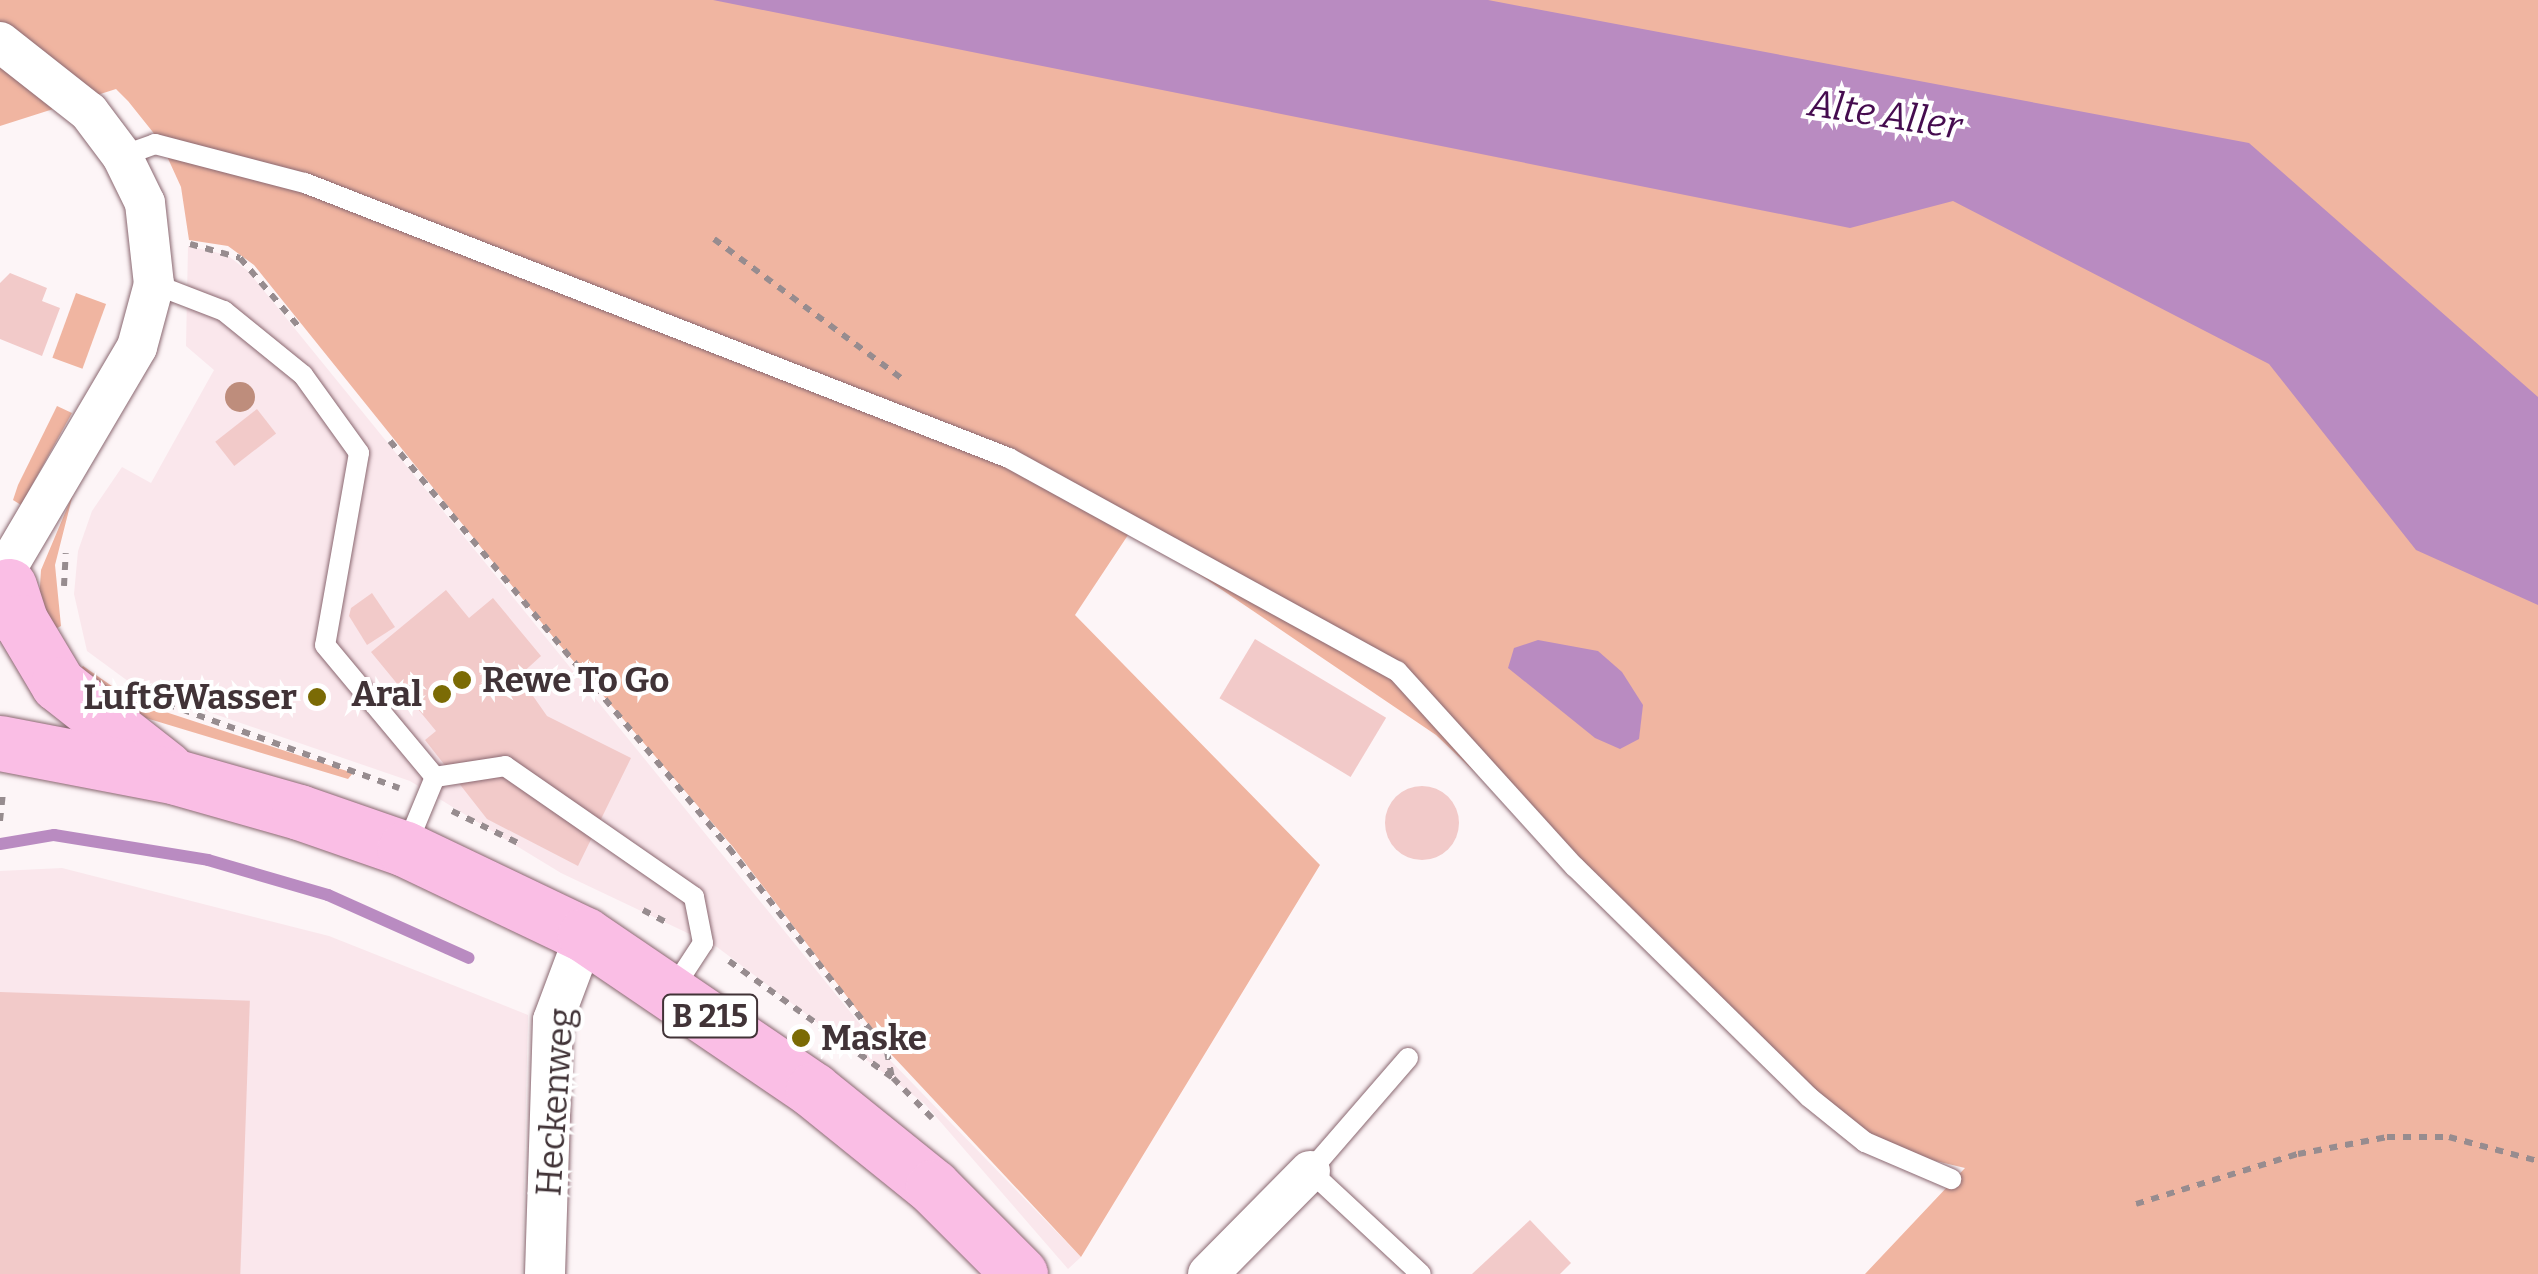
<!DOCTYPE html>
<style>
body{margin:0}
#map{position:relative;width:2538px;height:1274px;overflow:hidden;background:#fdf5f7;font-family:Bitter,serif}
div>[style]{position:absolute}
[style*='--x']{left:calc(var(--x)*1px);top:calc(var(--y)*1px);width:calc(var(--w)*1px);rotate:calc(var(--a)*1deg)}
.built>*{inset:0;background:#fae7ec}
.green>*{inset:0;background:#f0b5a1;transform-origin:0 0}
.water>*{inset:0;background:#b98bc1}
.stream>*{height:12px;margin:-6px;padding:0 6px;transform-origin:6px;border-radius:6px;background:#b98bc1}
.building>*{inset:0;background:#f2cac9;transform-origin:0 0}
.round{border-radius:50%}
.path>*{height:6px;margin-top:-3px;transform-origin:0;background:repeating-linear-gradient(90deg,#978c8f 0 8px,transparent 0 16px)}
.roads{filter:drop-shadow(0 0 2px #8a6871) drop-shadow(0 0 2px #8a6871)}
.lane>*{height:20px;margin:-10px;padding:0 10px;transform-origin:10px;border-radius:10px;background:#fff}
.street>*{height:40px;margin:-20px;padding:0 20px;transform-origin:20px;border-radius:20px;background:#fff}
.primary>*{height:55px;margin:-27.5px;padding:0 27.5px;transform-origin:27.5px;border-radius:27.5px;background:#fabee5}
.trees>*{width:30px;height:30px;margin:-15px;border-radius:50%;background:#be8d7c}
.dots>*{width:28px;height:28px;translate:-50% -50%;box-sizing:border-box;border:5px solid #fff;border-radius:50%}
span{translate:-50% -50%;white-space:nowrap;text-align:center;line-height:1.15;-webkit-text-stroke:8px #fff;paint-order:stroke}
.shield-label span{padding:2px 8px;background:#fff;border:2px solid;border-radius:8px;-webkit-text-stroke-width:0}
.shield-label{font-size:32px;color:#413337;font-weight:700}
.poi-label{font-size:35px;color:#413337;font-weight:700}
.left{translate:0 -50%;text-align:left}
.right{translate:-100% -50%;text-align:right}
.street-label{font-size:35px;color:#413337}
.water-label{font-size:38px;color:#450c4f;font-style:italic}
</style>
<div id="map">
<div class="built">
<i style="clip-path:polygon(188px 246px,227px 255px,248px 271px,886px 1056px,1081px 1257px,1068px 1269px,925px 1104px,717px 947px,561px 873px,410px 781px,136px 687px,87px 651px,74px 594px,78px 551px,92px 511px,122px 467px,151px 483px,214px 370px,186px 346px)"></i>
<i style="clip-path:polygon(62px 868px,329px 936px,528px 1015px,522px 1274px,0 1274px,0 871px)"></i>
</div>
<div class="green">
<i style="clip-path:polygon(0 0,2538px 0,2538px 1274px,1865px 1274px,1965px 1168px,1865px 1144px,1436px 735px,1132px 529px,1075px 615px,1320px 865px,1081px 1257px,890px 1053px,733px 847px,558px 643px,254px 265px,228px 246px,189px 240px,181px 187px,160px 141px,128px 101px,116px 89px,0 126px)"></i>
<i style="left:76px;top:293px;width:32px;height:69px;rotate:20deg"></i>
<i style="clip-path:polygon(57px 406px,72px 413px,21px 505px,13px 500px,18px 485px)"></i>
<i style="clip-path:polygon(73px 494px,55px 565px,61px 626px,48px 633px,39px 603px,41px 570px)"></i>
<i style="clip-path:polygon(83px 666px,135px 702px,353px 773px,348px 779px,126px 712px,74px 677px)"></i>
</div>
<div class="water">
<i style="clip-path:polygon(713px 0,1488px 0,2249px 143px,2538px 397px,2538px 605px,2416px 550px,2269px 364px,1953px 201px,1850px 228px)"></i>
<i style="clip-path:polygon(1538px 640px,1598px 651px,1622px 672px,1643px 705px,1639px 739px,1620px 749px,1595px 738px,1508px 668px,1514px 648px)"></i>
</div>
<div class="stream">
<i style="--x:0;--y:844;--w:55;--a:-9.5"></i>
<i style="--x:54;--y:835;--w:156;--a:9.2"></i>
<i style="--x:208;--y:860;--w:125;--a:16.3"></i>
<i style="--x:328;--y:895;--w:154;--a:24.1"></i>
</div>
<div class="building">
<i style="clip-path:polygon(10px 273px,47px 288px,42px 301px,60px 308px,42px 356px,0 339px,0 283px)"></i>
<i style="left:257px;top:409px;width:31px;height:53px;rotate:52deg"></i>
<i style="clip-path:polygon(446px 590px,469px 618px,493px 598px,541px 656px,519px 676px,547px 716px,631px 758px,578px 866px,487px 819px,425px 740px,436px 731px,371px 652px)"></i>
<i style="clip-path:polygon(372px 593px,395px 627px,367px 645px,349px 616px,351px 608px)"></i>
<i style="left:1255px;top:639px;width:153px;height:69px;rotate:31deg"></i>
<i class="round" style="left:1385px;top:786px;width:74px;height:74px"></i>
<i style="left:0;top:992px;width:250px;height:282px;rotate:2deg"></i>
<i style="clip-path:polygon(1530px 1220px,1571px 1263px,1560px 1274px,1472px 1274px)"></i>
</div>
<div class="path">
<i style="--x:714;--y:239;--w:237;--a:36.6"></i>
<i style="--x:190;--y:244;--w:52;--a:15.6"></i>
<i style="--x:240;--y:258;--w:89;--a:49.5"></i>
<i style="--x:390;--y:441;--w:530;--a:50.21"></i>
<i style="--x:729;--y:848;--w:258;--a:52.2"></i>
<i style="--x:887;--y:1052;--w:25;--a:79"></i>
<i style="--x:64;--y:586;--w:33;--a:-87"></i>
<i style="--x:167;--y:704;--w:247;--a:19.9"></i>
<i style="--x:452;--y:811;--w:78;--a:25.9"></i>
<i style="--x:0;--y:821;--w:28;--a:-84"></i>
<i style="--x:643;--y:910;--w:27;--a:28"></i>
<i style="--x:729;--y:961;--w:201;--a:35.5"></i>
<i style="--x:893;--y:1078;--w:56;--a:45.7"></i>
<i style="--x:2136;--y:1204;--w:170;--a:-17.2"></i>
<i style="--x:2298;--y:1154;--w:91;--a:-10.8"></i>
<i style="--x:2387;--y:1137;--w:62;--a:0"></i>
<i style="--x:2449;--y:1137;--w:92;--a:15.1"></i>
</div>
<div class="roads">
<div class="lane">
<i style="--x:122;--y:156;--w:35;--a:-20"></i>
<i style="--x:155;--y:144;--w:155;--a:14.6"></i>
<i style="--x:305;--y:183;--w:756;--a:21.34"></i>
<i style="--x:1009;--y:458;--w:443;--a:28.8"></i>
<i style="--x:1397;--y:671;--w:265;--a:47.8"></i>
<i style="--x:1575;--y:867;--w:328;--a:44.5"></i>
<i style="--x:1809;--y:1097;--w:72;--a:38.8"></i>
<i style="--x:1865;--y:1142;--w:94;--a:23.3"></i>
<i style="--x:154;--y:284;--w:75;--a:21.1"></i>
<i style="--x:224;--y:311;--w:102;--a:39"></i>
<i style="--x:303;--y:375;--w:96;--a:54.3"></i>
<i style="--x:359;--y:453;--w:195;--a:100"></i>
<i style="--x:325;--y:645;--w:172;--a:50.2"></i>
<i style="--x:406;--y:847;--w:76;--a:-67.5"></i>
<i style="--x:435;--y:777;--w:71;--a:-8.9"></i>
<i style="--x:505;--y:766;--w:230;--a:34.7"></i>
<i style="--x:694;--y:897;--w:47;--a:78.9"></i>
<i style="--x:703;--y:943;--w:55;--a:123.1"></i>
<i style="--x:1408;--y:1058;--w:150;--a:130.9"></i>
<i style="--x:1310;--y:1171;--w:151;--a:42.9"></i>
</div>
<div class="street">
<i style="--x:0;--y:42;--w:113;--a:38.2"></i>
<i style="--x:89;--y:112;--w:55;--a:53.1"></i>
<i style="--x:122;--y:156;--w:52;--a:63.9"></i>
<i style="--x:145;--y:203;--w:81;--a:83.7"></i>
<i style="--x:154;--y:284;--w:65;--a:105.1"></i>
<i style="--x:137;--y:347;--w:270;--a:120.5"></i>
<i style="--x:545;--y:1274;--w:254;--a:-88.2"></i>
<i style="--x:553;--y:1020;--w:91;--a:-69.4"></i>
<i style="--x:1208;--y:1274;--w:145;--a:-45.3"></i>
</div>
<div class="primary">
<i style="--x:9;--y:586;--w:38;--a:72"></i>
<i style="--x:21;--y:622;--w:72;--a:59.2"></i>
<i style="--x:58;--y:684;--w:137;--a:38.2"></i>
<i style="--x:0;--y:743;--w:179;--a:10.9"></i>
<i style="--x:176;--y:777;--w:128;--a:15.9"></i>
<i style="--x:299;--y:812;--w:112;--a:19.2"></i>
<i style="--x:405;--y:849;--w:199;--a:25.5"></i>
<i style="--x:585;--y:935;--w:276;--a:34.2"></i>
<i style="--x:813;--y:1090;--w:154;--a:38.9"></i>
<i style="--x:933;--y:1187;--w:123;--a:45"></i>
</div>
</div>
<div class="trees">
<i style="left:240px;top:397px"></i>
</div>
<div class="dots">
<i style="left:462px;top:680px;background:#7b6b05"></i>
<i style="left:442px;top:694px;background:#7b6b05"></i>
<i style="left:317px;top:697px;background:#7b6b05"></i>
<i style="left:801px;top:1038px;background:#7b6b05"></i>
</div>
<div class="shield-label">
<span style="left:710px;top:1016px">B 215</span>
</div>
<div class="poi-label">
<span class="left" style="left:482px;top:680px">Rewe To Go</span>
<span class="right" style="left:422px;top:694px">Aral</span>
<span class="right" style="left:297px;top:697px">Luft&amp;Wasser</span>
<span class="left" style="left:821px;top:1038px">Maske</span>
</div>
<div class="street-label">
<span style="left:555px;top:1102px;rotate:-86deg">Heckenweg</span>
</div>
<div class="water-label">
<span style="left:1885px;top:115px;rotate:9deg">Alte Aller</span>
</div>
</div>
